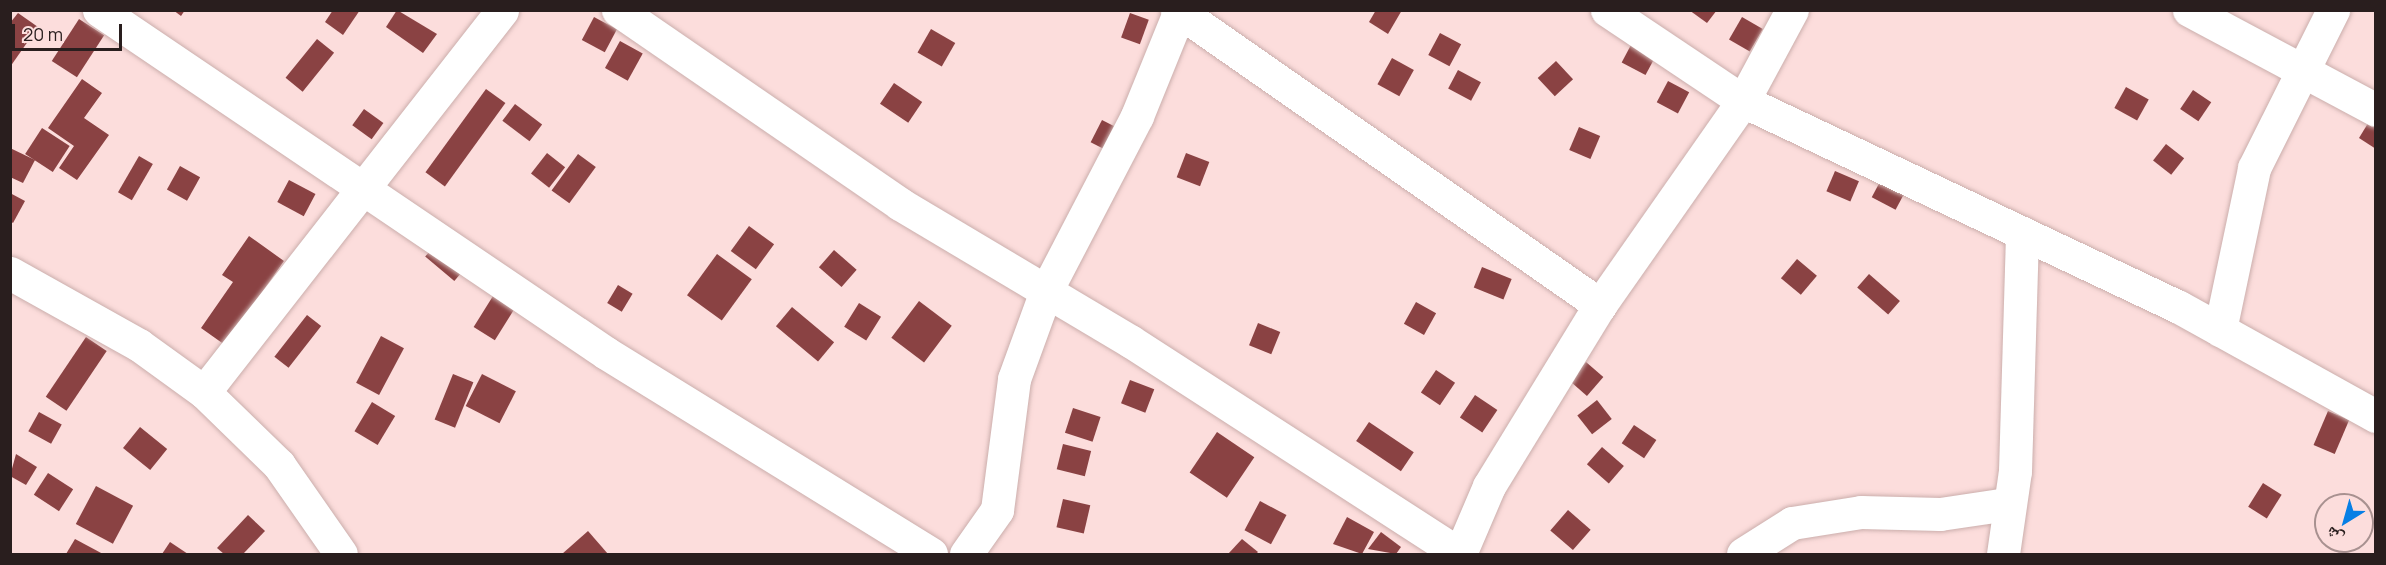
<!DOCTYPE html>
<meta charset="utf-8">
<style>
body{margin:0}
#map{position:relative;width:2386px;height:565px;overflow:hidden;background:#fcdddc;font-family:Manrope,"Noto Naskh Arabic",sans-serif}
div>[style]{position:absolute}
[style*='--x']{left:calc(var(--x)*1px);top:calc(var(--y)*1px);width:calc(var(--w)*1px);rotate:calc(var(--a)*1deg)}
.building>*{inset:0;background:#8a4243;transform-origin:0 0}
.roads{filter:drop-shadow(0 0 2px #cbaeac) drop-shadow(0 0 2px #cbaeac)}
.street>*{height:33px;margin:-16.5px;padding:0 16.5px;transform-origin:16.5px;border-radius:16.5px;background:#fff}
.secondary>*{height:33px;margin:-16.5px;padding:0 16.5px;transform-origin:16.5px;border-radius:16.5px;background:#fff}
span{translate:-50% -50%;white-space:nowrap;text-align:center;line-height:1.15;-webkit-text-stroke:6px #fcdddc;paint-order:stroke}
.frame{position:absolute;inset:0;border:12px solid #291e1e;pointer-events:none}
.north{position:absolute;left:2314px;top:493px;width:60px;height:60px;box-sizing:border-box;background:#fcdddc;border:2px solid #a89190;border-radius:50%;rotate:217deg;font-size:16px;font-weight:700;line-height:24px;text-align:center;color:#291e1e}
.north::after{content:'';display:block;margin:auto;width:21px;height:27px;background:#077fe5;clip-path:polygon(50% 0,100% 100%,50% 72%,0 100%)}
.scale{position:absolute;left:12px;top:24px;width:110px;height:27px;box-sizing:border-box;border:3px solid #291e1e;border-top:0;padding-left:8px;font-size:18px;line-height:21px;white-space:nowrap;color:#291e1e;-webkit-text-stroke:4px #fcdddc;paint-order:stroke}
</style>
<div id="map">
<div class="building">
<i style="clip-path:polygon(173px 10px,185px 10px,181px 16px)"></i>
<i style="clip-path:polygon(333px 10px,360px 10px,343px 35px,325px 22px)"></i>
<i style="clip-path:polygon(397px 10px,437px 34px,423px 53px,386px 27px)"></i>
<i style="clip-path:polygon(1376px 10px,1402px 10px,1388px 34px,1369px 22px)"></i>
<i style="clip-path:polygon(1689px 10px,1717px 10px,1707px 23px)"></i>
<i style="clip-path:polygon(18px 13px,38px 27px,10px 67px,10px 23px)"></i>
<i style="left:1130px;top:13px;width:20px;height:26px;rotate:20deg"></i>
<i style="left:594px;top:17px;width:26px;height:26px;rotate:28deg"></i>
<i style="left:1742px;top:17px;width:24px;height:26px;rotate:30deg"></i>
<i style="left:79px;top:19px;width:30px;height:50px;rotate:33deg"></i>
<i style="left:931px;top:29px;width:28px;height:27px;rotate:30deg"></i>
<i style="left:1440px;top:33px;width:24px;height:25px;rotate:28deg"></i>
<i style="left:317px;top:39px;width:22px;height:50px;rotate:39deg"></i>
<i style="left:620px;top:41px;width:26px;height:31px;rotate:29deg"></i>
<i style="left:1632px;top:43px;width:27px;height:22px;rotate:28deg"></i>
<i style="left:1392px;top:58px;width:25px;height:30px;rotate:29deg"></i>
<i style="left:1556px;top:61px;width:25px;height:25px;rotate:47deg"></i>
<i style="left:1458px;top:70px;width:26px;height:21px;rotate:28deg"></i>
<i style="clip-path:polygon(82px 79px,102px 93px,84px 118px,109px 135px,77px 180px,59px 168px,74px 146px,48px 128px)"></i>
<i style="left:1668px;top:81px;width:24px;height:24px;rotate:28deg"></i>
<i style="left:894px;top:83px;width:34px;height:25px;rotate:34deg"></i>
<i style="left:2126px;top:87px;width:26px;height:24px;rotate:29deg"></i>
<i style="left:486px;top:89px;width:24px;height:103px;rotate:36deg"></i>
<i style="left:2193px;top:90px;width:22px;height:23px;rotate:34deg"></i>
<i style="left:515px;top:104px;width:34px;height:21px;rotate:37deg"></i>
<i style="left:364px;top:109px;width:24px;height:20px;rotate:36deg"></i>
<i style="left:1102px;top:120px;width:22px;height:25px;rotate:27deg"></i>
<i style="clip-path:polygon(2370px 120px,2376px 124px,2376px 149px,2359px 138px)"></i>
<i style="left:1579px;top:127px;width:23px;height:25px;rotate:23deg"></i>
<i style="left:42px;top:128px;width:33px;height:31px;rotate:33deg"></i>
<i style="left:2166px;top:144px;width:23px;height:21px;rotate:38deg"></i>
<i style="clip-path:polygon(10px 148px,35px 160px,23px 183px,10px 177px)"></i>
<i style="left:547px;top:153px;width:23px;height:26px;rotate:38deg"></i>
<i style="left:1186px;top:153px;width:25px;height:26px;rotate:21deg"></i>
<i style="left:578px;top:154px;width:22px;height:45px;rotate:36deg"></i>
<i style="left:139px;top:156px;width:16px;height:42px;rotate:30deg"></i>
<i style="left:180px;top:166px;width:23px;height:27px;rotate:29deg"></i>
<i style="left:1835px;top:171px;width:26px;height:22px;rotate:23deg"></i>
<i style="left:1883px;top:176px;width:27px;height:24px;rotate:28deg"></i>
<i style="left:289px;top:180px;width:30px;height:25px;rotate:28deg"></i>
<i style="clip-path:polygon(10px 193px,25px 201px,13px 223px,10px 221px)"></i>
<i style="left:749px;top:226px;width:31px;height:31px;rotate:36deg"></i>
<i style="clip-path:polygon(249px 236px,284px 261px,225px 345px,201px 328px,233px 282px,222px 275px)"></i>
<i style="left:440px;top:239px;width:38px;height:23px;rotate:40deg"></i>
<i style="left:834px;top:250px;width:30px;height:23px;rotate:41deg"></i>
<i style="left:717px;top:254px;width:43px;height:51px;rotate:36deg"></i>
<i style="left:1797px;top:259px;width:26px;height:25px;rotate:40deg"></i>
<i style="left:1482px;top:267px;width:32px;height:22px;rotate:22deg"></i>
<i style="left:1869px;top:274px;width:41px;height:18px;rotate:41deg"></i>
<i style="left:618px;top:285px;width:17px;height:21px;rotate:31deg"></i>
<i style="left:498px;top:288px;width:25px;height:46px;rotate:32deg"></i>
<i style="left:919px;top:301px;width:41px;height:46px;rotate:37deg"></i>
<i style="left:1416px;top:302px;width:23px;height:25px;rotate:29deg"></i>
<i style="left:859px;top:303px;width:26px;height:28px;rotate:32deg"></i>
<i style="left:792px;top:307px;width:55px;height:25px;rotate:40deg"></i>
<i style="left:307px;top:315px;width:18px;height:53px;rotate:38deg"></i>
<i style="left:1258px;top:323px;width:24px;height:24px;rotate:22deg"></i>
<i style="left:381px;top:336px;width:26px;height:53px;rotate:28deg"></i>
<i style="left:86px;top:337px;width:25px;height:72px;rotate:34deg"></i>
<i style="left:1586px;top:362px;width:23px;height:25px;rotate:41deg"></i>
<i style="left:1436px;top:370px;width:23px;height:27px;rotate:34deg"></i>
<i style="left:453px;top:374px;width:22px;height:49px;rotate:22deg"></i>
<i style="left:482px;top:374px;width:38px;height:36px;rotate:27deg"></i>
<i style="left:1130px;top:380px;width:26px;height:25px;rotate:21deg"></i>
<i style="left:1475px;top:395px;width:27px;height:27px;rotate:34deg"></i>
<i style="left:1597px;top:400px;width:24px;height:25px;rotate:52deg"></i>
<i style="left:372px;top:402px;width:27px;height:34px;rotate:31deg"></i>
<i style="left:1073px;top:408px;width:29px;height:26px;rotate:18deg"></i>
<i style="left:2328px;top:411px;width:23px;height:37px;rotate:23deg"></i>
<i style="left:39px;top:412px;width:26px;height:22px;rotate:29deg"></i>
<i style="left:1369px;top:422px;width:54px;height:23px;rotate:34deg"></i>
<i style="left:1634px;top:425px;width:27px;height:22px;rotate:34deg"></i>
<i style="left:140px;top:427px;width:35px;height:27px;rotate:39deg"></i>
<i style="left:1217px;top:432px;width:45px;height:49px;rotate:34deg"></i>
<i style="left:1063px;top:444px;width:29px;height:26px;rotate:14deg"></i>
<i style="left:1602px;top:447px;width:29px;height:23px;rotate:41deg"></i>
<i style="clip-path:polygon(16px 454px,37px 467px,26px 485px,10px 476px)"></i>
<i style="left:48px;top:473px;width:30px;height:26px;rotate:33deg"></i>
<i style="left:2263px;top:483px;width:22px;height:28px;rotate:32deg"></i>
<i style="left:96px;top:486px;width:42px;height:43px;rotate:28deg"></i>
<i style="left:1063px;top:499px;width:28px;height:29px;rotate:13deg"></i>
<i style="left:1260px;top:501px;width:30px;height:33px;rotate:28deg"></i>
<i style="left:1568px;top:510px;width:30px;height:27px;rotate:41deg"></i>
<i style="clip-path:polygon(248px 515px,265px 531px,243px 554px,224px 554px,217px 548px)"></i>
<i style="clip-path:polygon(1347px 517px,1374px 532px,1362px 554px,1333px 544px)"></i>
<i style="clip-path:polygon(588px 531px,608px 554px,562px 554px)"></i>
<i style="clip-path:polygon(1381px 532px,1401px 547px,1396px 554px,1368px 549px)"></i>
<i style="clip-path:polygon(75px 539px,103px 554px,66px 554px)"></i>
<i style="clip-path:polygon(1242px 539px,1258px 552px,1256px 554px,1228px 554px)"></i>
<i style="clip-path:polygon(170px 542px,188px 554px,162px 554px)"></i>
</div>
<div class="roads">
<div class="street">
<i style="--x:99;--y:10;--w:612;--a:34.08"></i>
<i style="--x:606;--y:353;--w:382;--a:31.7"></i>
<i style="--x:618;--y:10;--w:342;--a:34.5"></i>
<i style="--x:900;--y:204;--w:268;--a:30.8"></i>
<i style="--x:1130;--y:341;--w:392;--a:32.9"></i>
<i style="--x:1177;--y:10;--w:516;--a:34.89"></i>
<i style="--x:1607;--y:10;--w:164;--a:33.8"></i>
<i style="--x:1743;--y:101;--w:482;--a:25.3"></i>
<i style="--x:2179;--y:307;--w:225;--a:29"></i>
<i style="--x:2189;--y:10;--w:212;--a:28.1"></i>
<i style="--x:2220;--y:330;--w:166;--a:-78.1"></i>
<i style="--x:2254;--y:168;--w:177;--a:-63.4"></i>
<i style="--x:204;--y:392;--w:484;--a:-52"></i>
<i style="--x:966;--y:554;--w:54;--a:-54.8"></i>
<i style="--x:997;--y:510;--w:132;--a:-82.6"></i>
<i style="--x:1014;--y:379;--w:94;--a:-70"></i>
<i style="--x:1046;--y:291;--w:197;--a:-62.5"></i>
<i style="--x:1137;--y:116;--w:114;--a:-67.9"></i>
<i style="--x:1460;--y:554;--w:74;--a:-66.9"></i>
<i style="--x:1489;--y:486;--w:212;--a:-58.5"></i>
<i style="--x:1600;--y:305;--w:249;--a:-55"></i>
<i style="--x:1743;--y:101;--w:103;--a:-61.7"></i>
<i style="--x:1743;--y:554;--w:58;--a:-32.3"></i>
<i style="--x:1792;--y:523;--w:70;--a:-9.1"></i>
<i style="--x:1861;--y:512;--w:79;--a:1.5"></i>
<i style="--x:1940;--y:514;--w:69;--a:-8.4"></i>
<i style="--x:2003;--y:554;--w:84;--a:-81.8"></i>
<i style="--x:2015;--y:471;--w:238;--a:-88.3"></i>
</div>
<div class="secondary">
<i style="--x:10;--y:273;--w:148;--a:29.2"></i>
<i style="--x:139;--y:345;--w:80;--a:35.9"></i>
<i style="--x:204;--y:392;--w:105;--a:44.2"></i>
<i style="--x:279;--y:465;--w:108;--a:55.1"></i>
</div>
</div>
<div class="frame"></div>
<div class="north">ش</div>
<div class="scale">20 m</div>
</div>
